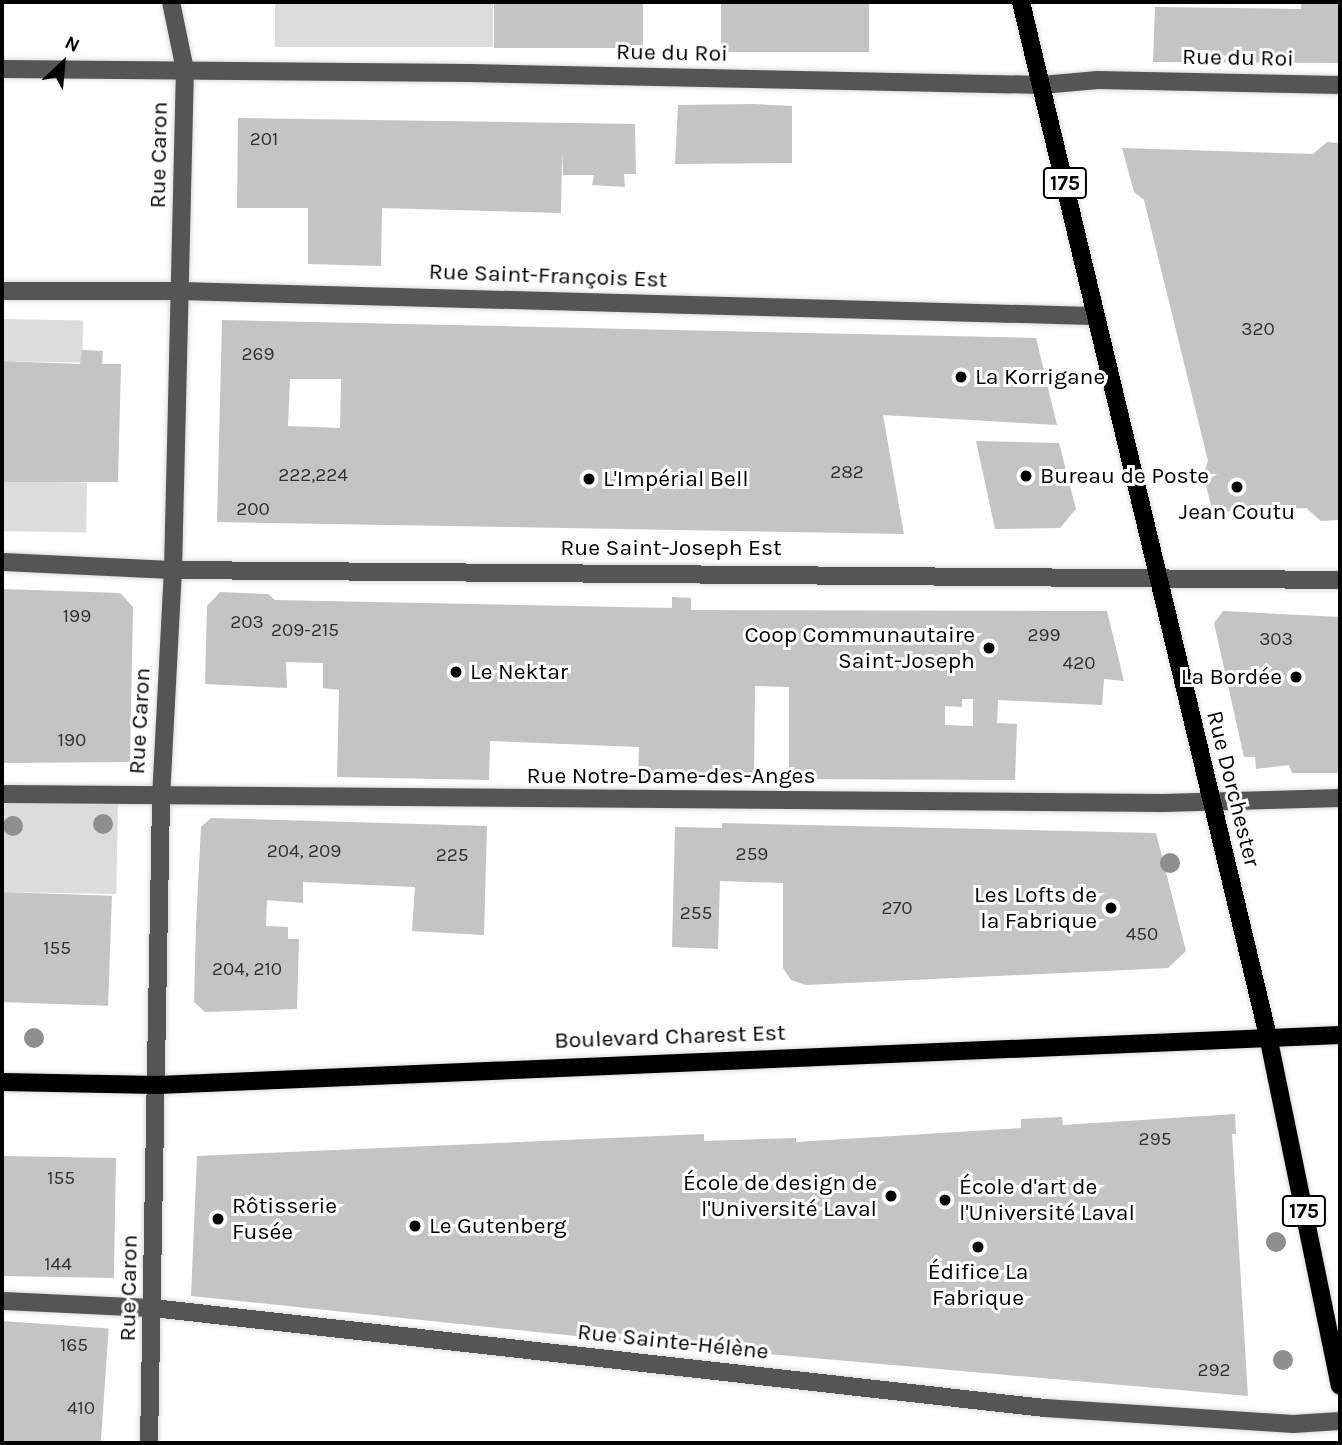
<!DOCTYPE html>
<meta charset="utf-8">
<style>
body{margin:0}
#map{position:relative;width:1342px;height:1445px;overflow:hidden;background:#fff;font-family:Karla,sans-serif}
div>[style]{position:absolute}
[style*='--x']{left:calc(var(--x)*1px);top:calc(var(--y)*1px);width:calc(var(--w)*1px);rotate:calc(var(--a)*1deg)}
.green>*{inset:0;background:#dcdcdc;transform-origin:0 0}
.building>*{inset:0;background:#c4c4c4;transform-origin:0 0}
.roads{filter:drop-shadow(0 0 2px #dbdbdb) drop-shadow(0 0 2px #dbdbdb)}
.minor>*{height:18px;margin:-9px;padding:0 9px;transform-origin:9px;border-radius:9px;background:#555}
.major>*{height:18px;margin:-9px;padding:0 9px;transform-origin:9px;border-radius:9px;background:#000}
.trees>*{width:20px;height:20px;margin:-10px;border-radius:50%;background:#8f8f8f}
.dots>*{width:19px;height:19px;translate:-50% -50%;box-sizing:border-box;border:4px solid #fff;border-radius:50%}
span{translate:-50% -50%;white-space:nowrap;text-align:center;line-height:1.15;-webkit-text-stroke:6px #fff;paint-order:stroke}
.number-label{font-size:19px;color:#313131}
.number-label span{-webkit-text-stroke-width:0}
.shield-label span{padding:2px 5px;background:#fff;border:2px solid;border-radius:5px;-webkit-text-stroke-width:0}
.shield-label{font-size:21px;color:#000;font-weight:700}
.street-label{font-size:23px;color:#000}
.poi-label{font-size:23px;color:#000}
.left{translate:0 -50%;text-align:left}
.right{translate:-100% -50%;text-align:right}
.frame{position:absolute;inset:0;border:4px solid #000;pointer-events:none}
.north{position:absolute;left:28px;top:28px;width:70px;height:70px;-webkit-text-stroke:5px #fff;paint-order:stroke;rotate:26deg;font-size:19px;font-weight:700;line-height:28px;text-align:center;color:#000}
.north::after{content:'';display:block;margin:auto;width:24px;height:32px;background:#000;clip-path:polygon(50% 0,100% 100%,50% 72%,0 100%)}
</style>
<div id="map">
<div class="green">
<i style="left:275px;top:2px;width:218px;height:45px"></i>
<i style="left:2px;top:319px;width:81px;height:42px;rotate:1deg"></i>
<i style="left:2px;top:481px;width:85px;height:50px;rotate:1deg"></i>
<i style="left:2px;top:794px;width:116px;height:98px;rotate:1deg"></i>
</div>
<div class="building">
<i style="left:494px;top:2px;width:149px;height:46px"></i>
<i style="left:721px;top:2px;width:148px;height:50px"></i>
<i style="clip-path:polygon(1301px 2px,1340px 2px,1340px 63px,1153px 62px,1155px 7px,1301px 9px)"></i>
<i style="clip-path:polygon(754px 104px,792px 106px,792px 163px,675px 164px,678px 105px)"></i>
<i style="clip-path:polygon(238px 118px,635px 124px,636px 174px,624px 174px,625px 187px,592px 185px,594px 175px,563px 175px,562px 152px,561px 213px,382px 208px,381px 266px,308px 264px,308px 208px,237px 208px)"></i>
<i style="clip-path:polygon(1327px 142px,1340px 143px,1340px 520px,1321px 521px,1306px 508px,1213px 512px,1203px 475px,1208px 461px,1144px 200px,1134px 192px,1122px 148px,1313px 154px)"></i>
<i style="clip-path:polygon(evenodd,222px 320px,1036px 338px,1057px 425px,883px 415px,904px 534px,217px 522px,222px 320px,290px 379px,341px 379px,340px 428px,288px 426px,290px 379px)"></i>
<i style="clip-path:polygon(82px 350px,103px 351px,102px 364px,121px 364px,118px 482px,2px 482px,2px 361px,80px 364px)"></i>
<i style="clip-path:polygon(976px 441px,1059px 443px,1076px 509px,1060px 528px,995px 529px)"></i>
<i style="clip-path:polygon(2px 589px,120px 593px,133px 607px,130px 762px,2px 763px)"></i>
<i style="clip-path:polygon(evenodd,220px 592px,268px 594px,275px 600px,672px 608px,672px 597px,691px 598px,691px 610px,1107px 611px,1124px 681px,1104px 679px,1102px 705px,998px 700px,997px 723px,1017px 724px,1015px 780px,789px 779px,789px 687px,755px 686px,754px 779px,638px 780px,639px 747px,490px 741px,489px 780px,337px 777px,339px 690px,323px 688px,323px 663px,286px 662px,287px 688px,205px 684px,207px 606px,220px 592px,962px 699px,973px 699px,973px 726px,945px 725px,945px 706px,962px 707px,962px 699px)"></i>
<i style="clip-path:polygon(1223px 611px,1340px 617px,1340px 773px,1292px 773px,1289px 765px,1256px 769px,1255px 757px,1244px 757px,1214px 623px)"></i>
<i style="clip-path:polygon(211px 818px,487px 826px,484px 935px,412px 931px,415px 887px,303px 882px,303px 903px,267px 900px,266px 926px,288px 927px,288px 939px,299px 939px,297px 1009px,205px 1012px,194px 1002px,196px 924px,201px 827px)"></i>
<i style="clip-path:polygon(722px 823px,1156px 833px,1186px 951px,1168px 968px,806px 985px,791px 980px,783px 968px,783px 883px,720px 881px,718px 949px,672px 947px,675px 827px,722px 828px)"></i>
<i style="left:2px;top:892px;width:110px;height:110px;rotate:2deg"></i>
<i style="clip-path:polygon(1235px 1114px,1236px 1134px,1232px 1134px,1248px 1396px,652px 1344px,191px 1296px,197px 1156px,704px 1134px,704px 1141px,796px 1138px,796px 1142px,1021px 1128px,1021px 1119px,1062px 1117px,1063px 1125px)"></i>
<i style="left:2px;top:1156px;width:114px;height:120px;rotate:1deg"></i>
<i style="left:2px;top:1321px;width:107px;height:122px;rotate:4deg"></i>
</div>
<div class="roads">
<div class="minor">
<i style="--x:2;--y:69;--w:468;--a:0.5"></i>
<i style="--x:470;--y:73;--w:572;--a:1.2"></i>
<i style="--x:1042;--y:85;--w:56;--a:-5.1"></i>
<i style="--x:1098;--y:80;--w:242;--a:1.2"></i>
<i style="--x:2;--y:291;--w:178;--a:0"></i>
<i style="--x:180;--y:291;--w:913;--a:1.57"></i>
<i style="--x:2;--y:562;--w:171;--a:2.7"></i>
<i style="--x:173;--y:570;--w:1167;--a:0.49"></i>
<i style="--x:2;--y:794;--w:1161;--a:0.44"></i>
<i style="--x:1163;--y:803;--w:177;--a:-1.6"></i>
<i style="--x:2;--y:1301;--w:151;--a:2.7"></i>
<i style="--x:153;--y:1308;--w:898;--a:6.4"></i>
<i style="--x:1045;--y:1408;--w:249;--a:3.7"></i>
<i style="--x:1293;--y:1424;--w:47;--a:-3.7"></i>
<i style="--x:149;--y:1443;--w:645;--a:-88.93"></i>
<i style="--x:161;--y:798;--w:228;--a:-87"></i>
<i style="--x:173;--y:570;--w:500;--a:-88.63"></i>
<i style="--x:185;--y:70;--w:69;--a:-101.6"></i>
</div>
<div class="major">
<i style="--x:1021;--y:2;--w:1063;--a:76.57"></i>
<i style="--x:1268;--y:1036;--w:357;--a:78.4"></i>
<i style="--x:2;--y:1082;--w:156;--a:1.1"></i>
<i style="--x:158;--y:1085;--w:1183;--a:-2.42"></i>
</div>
</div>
<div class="trees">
<i style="left:103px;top:824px"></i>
<i style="left:13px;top:826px"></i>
<i style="left:1170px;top:863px"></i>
<i style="left:34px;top:1038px"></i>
<i style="left:1276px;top:1242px"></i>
<i style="left:1283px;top:1360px"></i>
</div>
<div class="dots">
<i style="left:961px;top:377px;background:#000"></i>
<i style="left:1026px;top:476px;background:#000"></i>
<i style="left:589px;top:479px;background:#000"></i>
<i style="left:1237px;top:487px;background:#000"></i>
<i style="left:989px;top:648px;background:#000"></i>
<i style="left:456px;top:672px;background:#000"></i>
<i style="left:1296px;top:677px;background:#000"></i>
<i style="left:1111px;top:908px;background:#000"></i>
<i style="left:891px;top:1196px;background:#000"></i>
<i style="left:945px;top:1200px;background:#000"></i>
<i style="left:218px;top:1219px;background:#000"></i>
<i style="left:415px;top:1226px;background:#000"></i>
<i style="left:978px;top:1247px;background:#000"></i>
</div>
<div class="number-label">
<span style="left:264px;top:140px">201</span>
<span style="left:1258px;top:330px">320</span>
<span style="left:258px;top:355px">269</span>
<span style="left:847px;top:473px">282</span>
<span style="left:313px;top:476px">222,224</span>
<span style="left:253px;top:510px">200</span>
<span style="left:77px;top:617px">199</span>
<span style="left:247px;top:623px">203</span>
<span style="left:305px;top:631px">209-215</span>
<span style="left:1044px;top:636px">299</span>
<span style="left:1276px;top:640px">303</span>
<span style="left:1079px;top:664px">420</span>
<span style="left:72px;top:741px">190</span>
<span style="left:304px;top:852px">204, 209</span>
<span style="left:752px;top:855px">259</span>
<span style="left:452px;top:856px">225</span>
<span style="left:897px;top:909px">270</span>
<span style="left:696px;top:914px">255</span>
<span style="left:1142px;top:935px">450</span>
<span style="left:57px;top:949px">155</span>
<span style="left:247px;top:970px">204, 210</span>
<span style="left:1155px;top:1140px">295</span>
<span style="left:61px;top:1179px">155</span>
<span style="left:58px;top:1265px">144</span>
<span style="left:74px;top:1346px">165</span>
<span style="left:1214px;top:1371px">292</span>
<span style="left:81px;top:1409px">410</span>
</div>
<div class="shield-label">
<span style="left:1065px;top:183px">175</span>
<span style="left:1304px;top:1211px">175</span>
</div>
<div class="street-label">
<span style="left:672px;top:53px;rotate:1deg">Rue du Roi</span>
<span style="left:1238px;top:58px;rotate:1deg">Rue du Roi</span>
<span style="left:159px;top:155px;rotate:-89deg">Rue Caron</span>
<span style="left:548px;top:276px;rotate:2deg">Rue Saint-François Est</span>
<span style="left:671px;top:548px">Rue Saint-Joseph Est</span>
<span style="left:140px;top:721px;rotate:-87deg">Rue Caron</span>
<span style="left:671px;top:776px">Rue Notre-Dame-des-Anges</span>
<span style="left:1233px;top:789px;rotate:76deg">Rue Dorchester</span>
<span style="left:670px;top:1037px;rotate:-2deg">Boulevard Charest Est</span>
<span style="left:129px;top:1288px;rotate:-89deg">Rue Caron</span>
<span style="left:673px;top:1342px;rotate:6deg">Rue Sainte-Hélène</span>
</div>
<div class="poi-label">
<span class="left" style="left:975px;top:377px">La Korrigane</span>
<span class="left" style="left:1040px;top:476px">Bureau de Poste</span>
<span class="left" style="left:603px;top:479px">L'Impérial Bell</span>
<span style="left:1237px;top:512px">Jean Coutu</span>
<span class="right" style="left:975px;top:648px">Coop Communautaire<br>Saint-Joseph</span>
<span class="left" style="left:470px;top:672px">Le Nektar</span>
<span class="right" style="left:1282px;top:677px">La Bordée</span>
<span class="right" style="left:1097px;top:908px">Les Lofts de<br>la Fabrique</span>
<span class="right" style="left:877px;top:1196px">École de design de<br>l'Université Laval</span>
<span class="left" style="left:959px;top:1200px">École d'art de<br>l'Université Laval</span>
<span class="left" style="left:232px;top:1219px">Rôtisserie<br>Fusée</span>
<span class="left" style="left:429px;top:1226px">Le Gutenberg</span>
<span style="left:978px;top:1285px">Édifice La<br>Fabrique</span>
</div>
<div class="frame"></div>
<div class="north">N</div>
</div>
